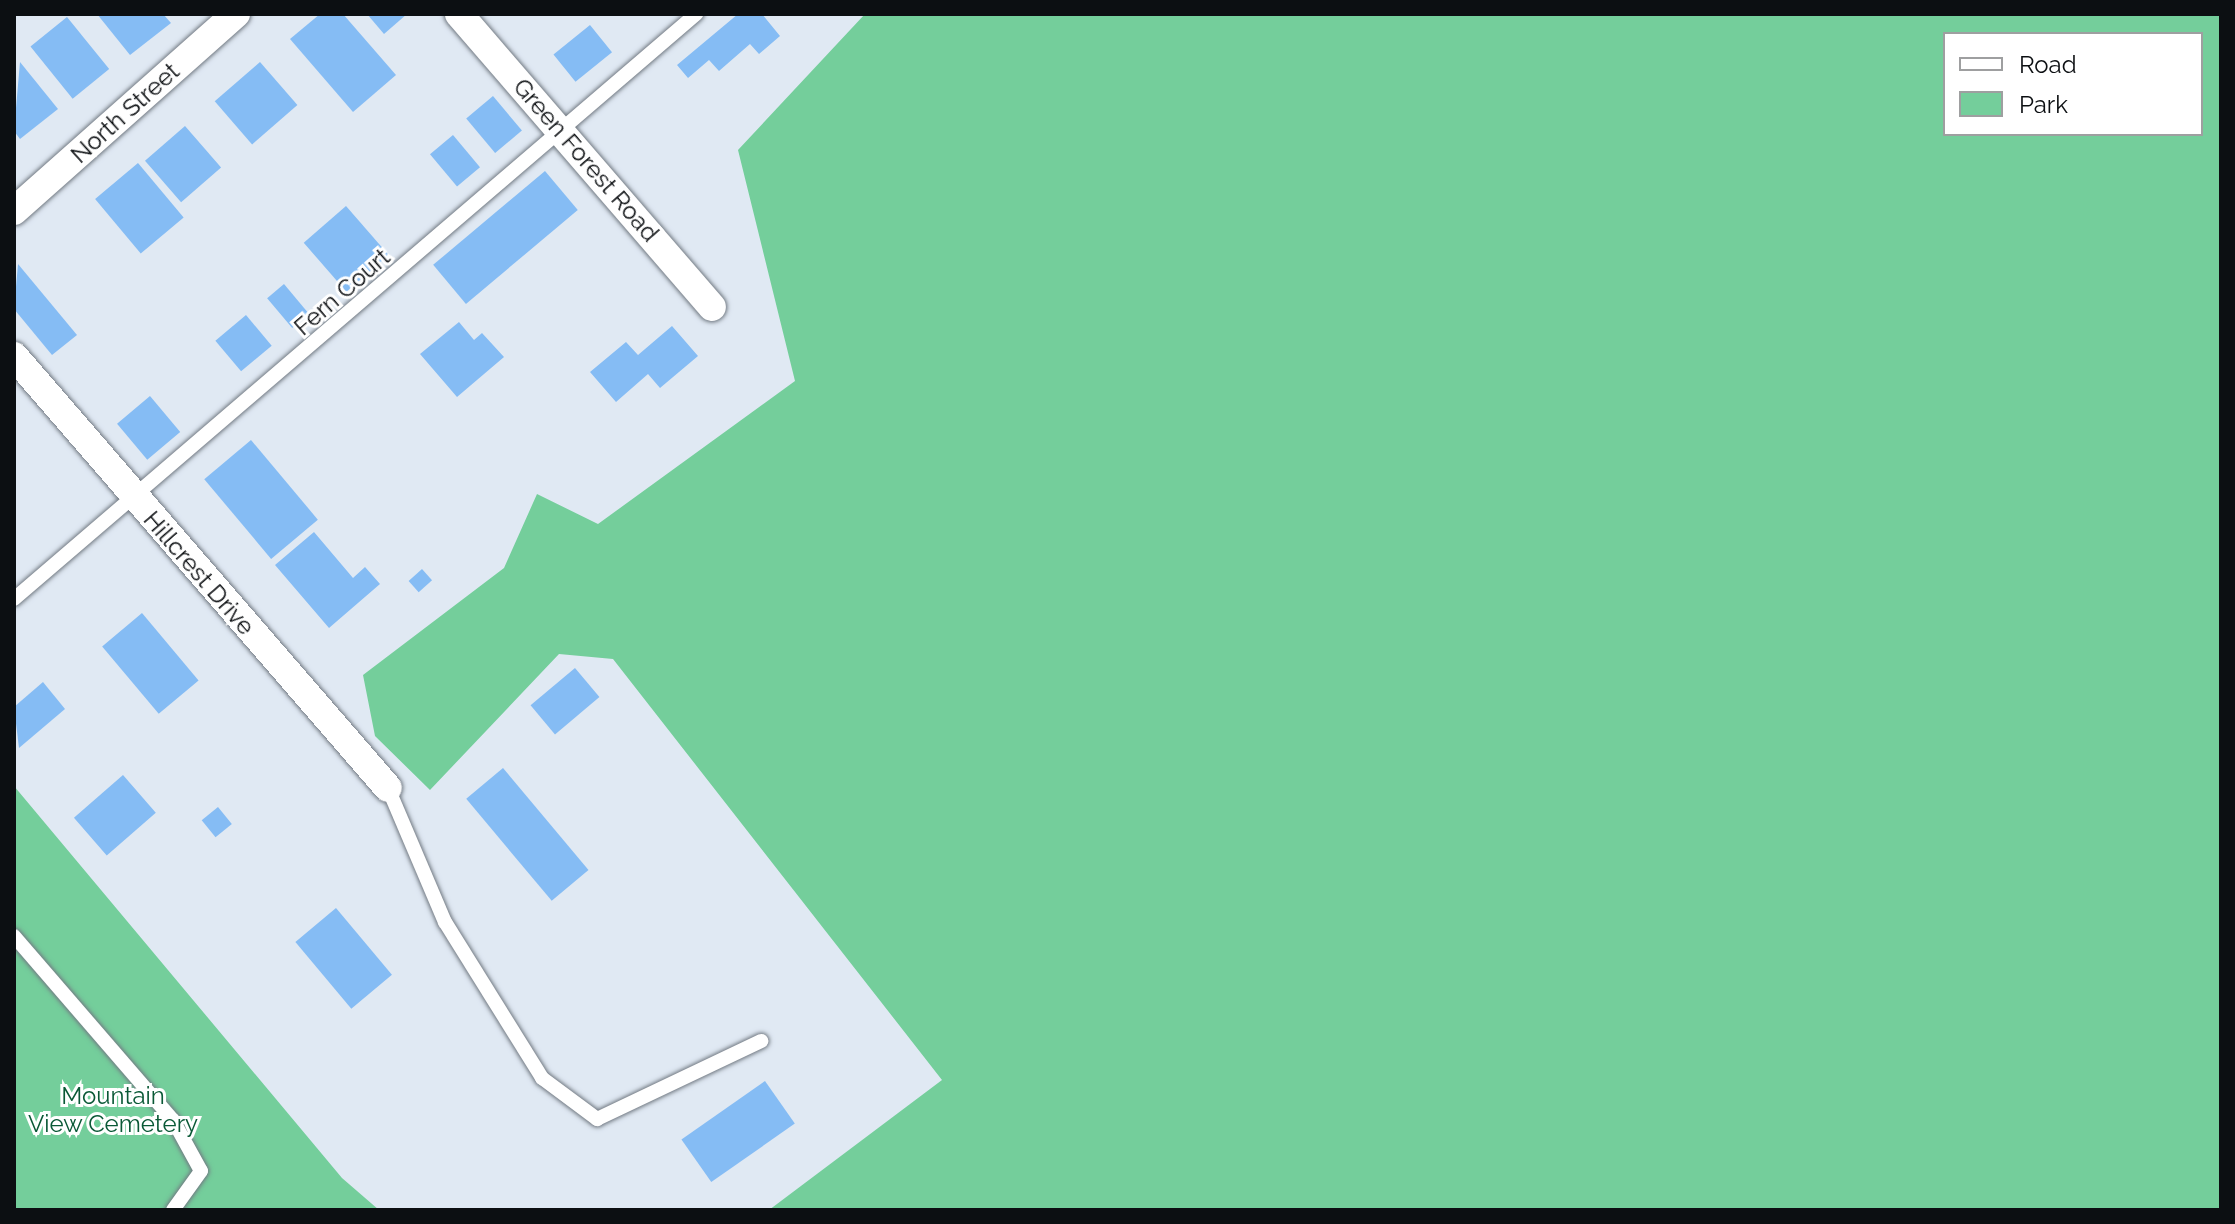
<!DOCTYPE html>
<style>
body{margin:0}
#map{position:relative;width:2235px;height:1224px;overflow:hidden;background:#e0e9f3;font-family:Raleway,sans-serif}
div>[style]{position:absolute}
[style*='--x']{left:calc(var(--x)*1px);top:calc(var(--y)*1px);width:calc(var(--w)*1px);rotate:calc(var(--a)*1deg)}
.green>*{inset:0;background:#74ce9b}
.building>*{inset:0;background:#85bcf4;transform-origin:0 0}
.roads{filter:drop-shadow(0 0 2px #727a83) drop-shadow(0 0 2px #727a83)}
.lane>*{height:14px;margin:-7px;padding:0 7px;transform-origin:7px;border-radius:7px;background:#fff}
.street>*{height:28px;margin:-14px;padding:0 14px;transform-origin:14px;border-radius:14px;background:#fff}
span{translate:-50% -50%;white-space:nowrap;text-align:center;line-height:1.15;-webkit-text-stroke:6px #fff;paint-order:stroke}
.street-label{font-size:24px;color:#0c0f12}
.park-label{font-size:24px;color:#0a5936}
.frame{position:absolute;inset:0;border:16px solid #0c0f12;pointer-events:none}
.legend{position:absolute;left:1943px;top:32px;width:260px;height:104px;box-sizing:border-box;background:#fff;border:2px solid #9e9fa0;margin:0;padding:10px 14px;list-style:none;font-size:24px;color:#0c0f12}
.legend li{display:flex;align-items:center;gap:16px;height:40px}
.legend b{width:40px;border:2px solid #9e9fa0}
</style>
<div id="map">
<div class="green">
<i style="clip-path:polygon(evenodd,865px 14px,2221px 14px,2221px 1210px,769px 1210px,942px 1080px,613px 659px,559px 654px,430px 790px,375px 736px,363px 675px,504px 568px,537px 494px,598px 524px,795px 381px,738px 150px,865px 14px,1945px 34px,2201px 34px,2201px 134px,1945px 134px,1945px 34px)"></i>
<i style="clip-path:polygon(14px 786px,342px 1178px,379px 1210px,14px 1210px)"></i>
</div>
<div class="building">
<i style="clip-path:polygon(97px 14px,163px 14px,171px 23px,130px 55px)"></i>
<i style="clip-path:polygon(320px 14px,343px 14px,396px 75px,353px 112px,290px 39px)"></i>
<i style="clip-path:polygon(367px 14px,407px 14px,384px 34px)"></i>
<i style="clip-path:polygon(738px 14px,762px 14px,780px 36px,759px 54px,750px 44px,719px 71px,709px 60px,688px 78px,677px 65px)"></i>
<i style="left:67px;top:17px;width:67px;height:47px;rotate:51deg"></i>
<i style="left:590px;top:25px;width:35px;height:47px;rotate:51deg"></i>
<i style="clip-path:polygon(20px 62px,58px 109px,20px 139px,14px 131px)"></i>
<i style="left:260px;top:62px;width:57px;height:60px;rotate:49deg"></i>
<i style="left:493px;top:96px;width:45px;height:35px;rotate:50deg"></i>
<i style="left:185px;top:126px;width:55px;height:53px;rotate:49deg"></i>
<i style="left:453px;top:135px;width:42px;height:30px;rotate:50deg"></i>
<i style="left:138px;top:163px;width:71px;height:56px;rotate:50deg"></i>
<i style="left:545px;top:171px;width:51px;height:146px;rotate:50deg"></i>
<i style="left:346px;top:206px;width:65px;height:56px;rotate:49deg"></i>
<i style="clip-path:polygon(18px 264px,77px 335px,52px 355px,14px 309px)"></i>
<i style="left:284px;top:284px;width:39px;height:22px;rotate:50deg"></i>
<i style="left:246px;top:315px;width:40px;height:40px;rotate:50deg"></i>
<i style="clip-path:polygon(459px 322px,474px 340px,482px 333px,504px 357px,457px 397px,420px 354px)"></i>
<i style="clip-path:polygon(672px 326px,698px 356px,660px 388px,648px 374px,616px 402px,590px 372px,626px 342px,638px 355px)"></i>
<i style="left:150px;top:396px;width:47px;height:43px;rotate:50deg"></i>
<i style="left:251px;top:440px;width:104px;height:61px;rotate:50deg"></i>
<i style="clip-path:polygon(314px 532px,353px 578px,365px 567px,380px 584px,329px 628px,275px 565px)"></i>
<i style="left:422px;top:569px;width:15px;height:18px;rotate:48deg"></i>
<i style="left:142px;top:613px;width:88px;height:52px;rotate:50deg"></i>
<i style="left:575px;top:668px;width:38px;height:58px;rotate:50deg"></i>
<i style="clip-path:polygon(43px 682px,65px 709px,19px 748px,14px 707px)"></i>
<i style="left:503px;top:768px;width:133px;height:48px;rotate:50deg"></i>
<i style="left:123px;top:775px;width:50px;height:65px;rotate:49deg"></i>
<i style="left:218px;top:807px;width:22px;height:21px;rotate:51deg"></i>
<i style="left:336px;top:908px;width:87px;height:53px;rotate:50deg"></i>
<i style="left:765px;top:1081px;width:52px;height:102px;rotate:55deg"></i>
</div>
<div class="roads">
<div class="lane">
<i style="--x:14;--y:599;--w:899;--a:-40.62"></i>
<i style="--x:388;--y:788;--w:146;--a:67"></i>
<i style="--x:445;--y:922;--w:184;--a:58.1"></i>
<i style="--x:542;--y:1078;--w:69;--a:36.7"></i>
<i style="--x:597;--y:1119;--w:182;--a:-25.4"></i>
<i style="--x:14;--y:936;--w:243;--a:49.2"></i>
<i style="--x:173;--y:1120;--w:58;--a:61.2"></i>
<i style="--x:201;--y:1171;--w:48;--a:125.7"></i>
</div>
<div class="street">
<i style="--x:459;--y:14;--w:387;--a:49.2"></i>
<i style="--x:14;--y:211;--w:297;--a:-41.6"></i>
<i style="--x:14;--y:356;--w:571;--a:49.12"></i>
</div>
</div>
<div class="street-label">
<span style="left:125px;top:113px;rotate:-42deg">North Street</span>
<span style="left:586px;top:160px;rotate:49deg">Green Forest Road</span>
<span style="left:342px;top:292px;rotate:-41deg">Fern Court</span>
<span style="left:199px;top:573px;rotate:49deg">Hillcrest Drive</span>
</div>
<div class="park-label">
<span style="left:113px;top:1110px">Mountain<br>View Cemetery</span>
</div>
<div class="frame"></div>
<ul class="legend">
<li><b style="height:10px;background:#fff"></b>Road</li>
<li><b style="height:22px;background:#74ce9b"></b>Park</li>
</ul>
</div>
